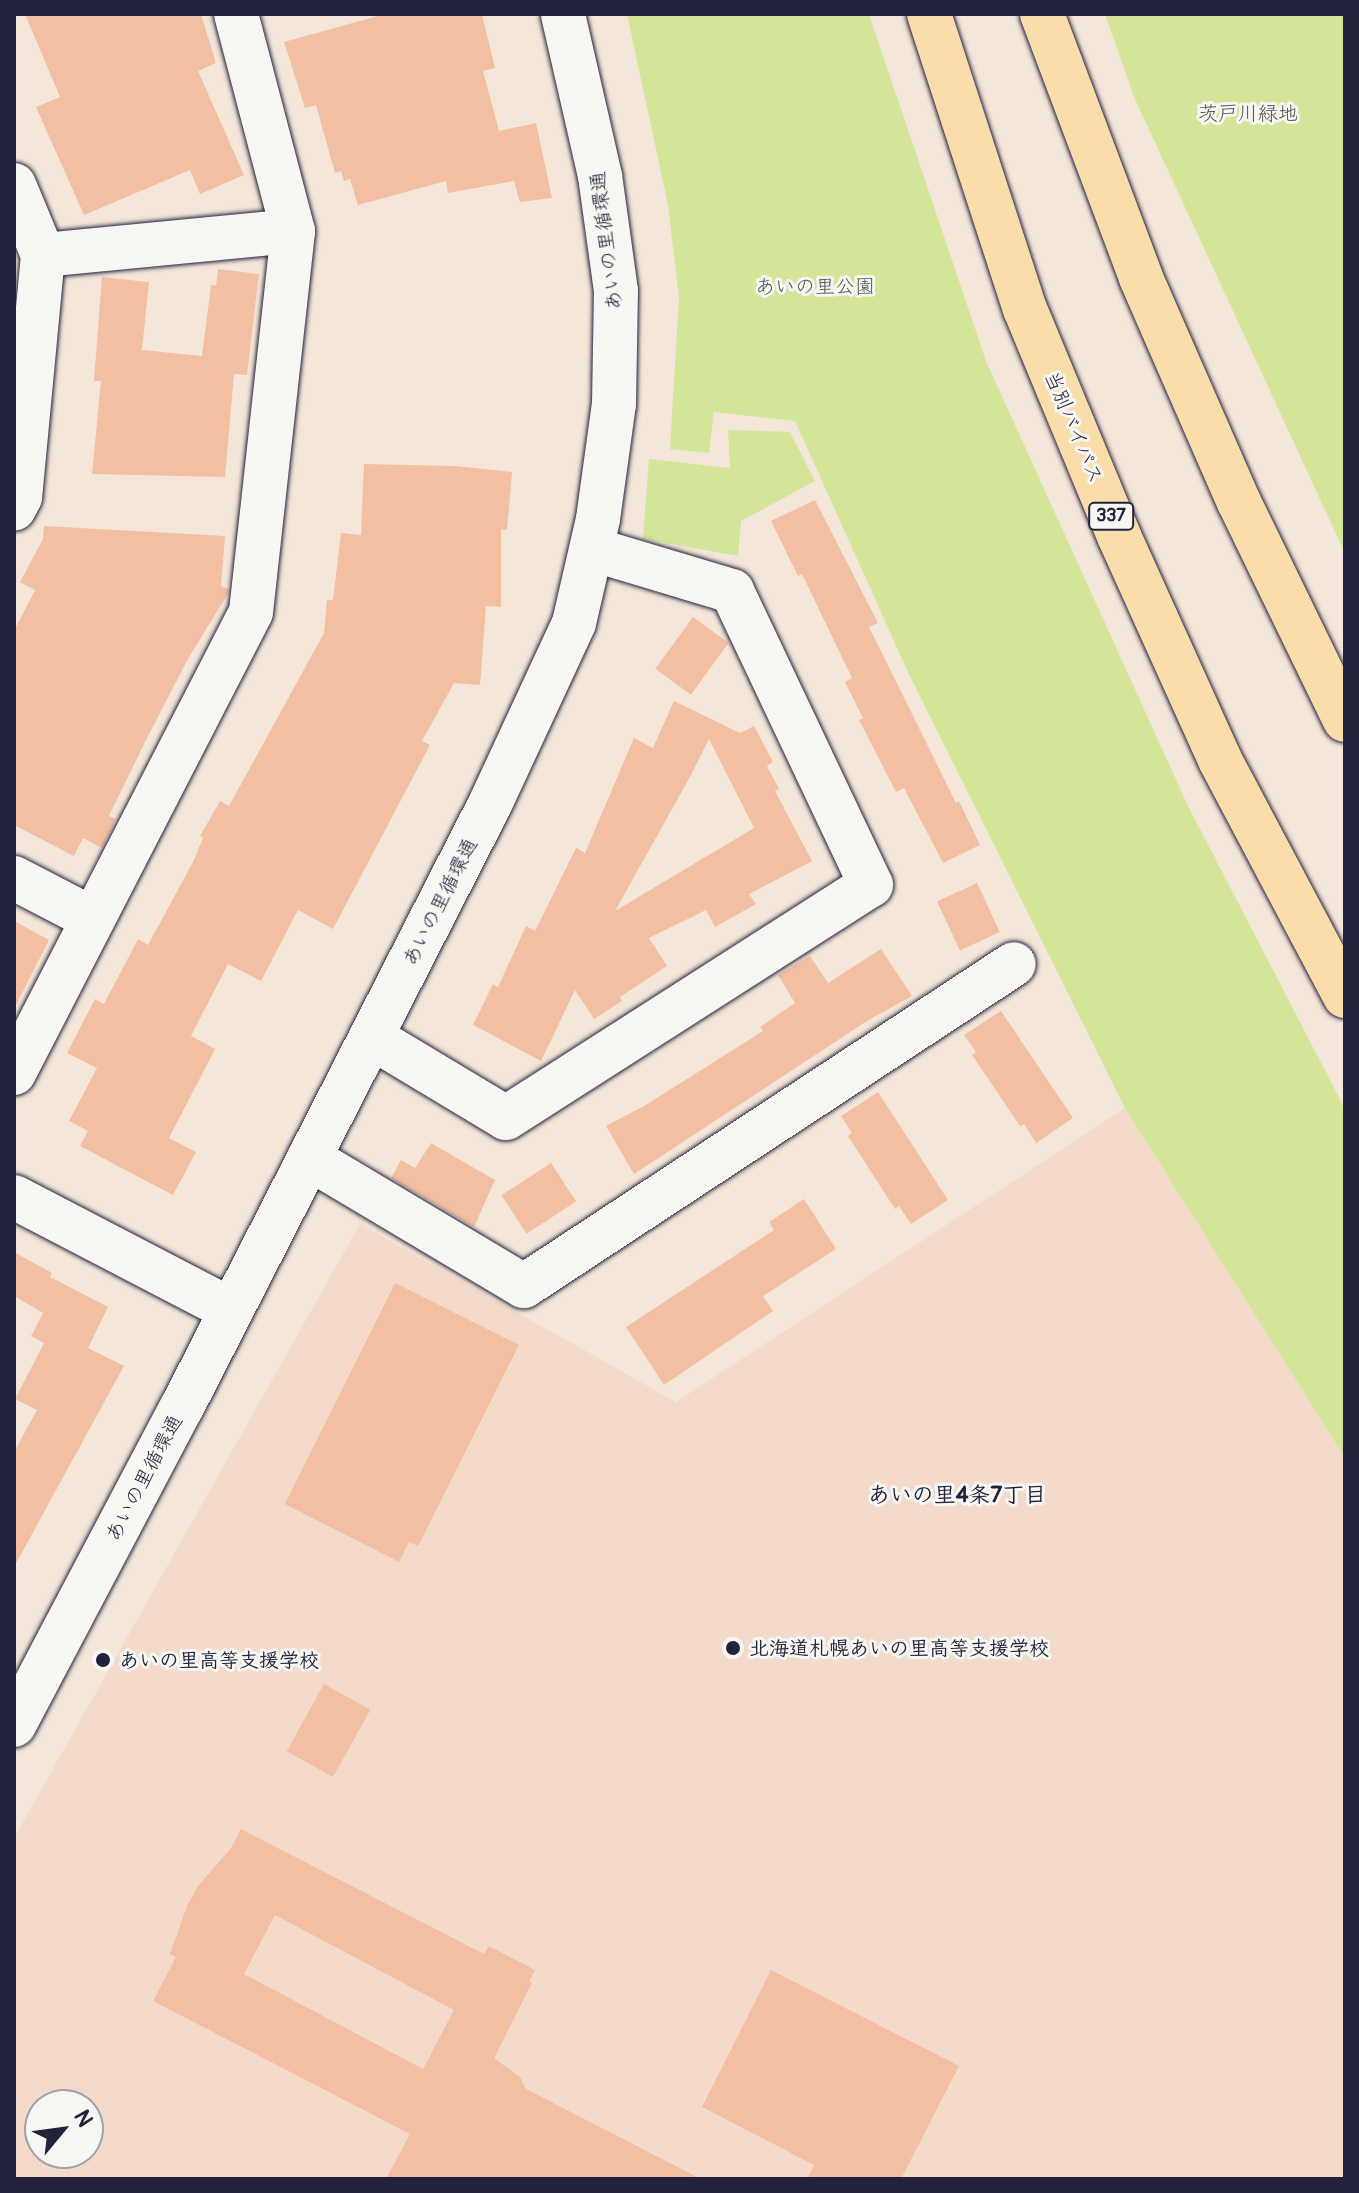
<!DOCTYPE html>
<meta charset="utf-8">
<style>
body{margin:0}
#map{position:relative;width:1359px;height:2193px;overflow:hidden;background:#f5e6da;font-family:Pangolin,"Klee One",sans-serif}
div>[style]{position:absolute}
[style*='--x']{left:calc(var(--x)*1px);top:calc(var(--y)*1px);width:calc(var(--w)*1px);rotate:calc(var(--a)*1deg)}
.built>*{inset:0;background:#f4daca}
.green>*{inset:0;background:#d4e69a}
.building>*{inset:0;background:#f2bfa3;transform-origin:0 0}
.roads{filter:drop-shadow(0 0 2px #22223b) drop-shadow(0 0 2px #22223b)}
.minor>*{height:44px;margin:-22px;padding:0 22px;transform-origin:22px;border-radius:22px;background:#f6f6f2}
.highway>*{height:44px;margin:-22px;padding:0 22px;transform-origin:22px;border-radius:22px;background:#fbddab}
.dots>*{width:22px;height:22px;translate:-50% -50%;box-sizing:border-box;border:4px solid #f6f6f2;border-radius:50%}
span{translate:-50% -50%;white-space:nowrap;text-align:center;line-height:1.15;-webkit-text-stroke:6px #f6f6f2;paint-order:stroke}
.shield-label span{padding:2px 6px;background:#f6f6f2;border:2px solid;border-radius:6px;-webkit-text-stroke-width:0}
.shield-label{font-size:18px;color:#22223b;font-weight:700}
.park-label{font-size:20px;color:#4e5353}
.street-label{font-size:20px;color:#22223b}
.poi-label{font-size:20px;color:#22223b;font-weight:700}
.left{translate:0 -50%;text-align:left}
.neighbourhood-label{font-size:22px;color:#22223b;font-weight:700}
.frame{position:absolute;inset:0;border:16px solid #22223b;pointer-events:none}
.north{position:absolute;left:24px;top:2089px;width:80px;height:80px;box-sizing:border-box;background:#f6f6f2;border:2px solid #a1a1a9;border-radius:50%;rotate:61deg;font-size:22px;font-weight:700;line-height:32px;text-align:center;color:#22223b}
.north::after{content:'';display:block;margin:auto;width:28px;height:36px;background:#22223b;clip-path:polygon(50% 0,100% 100%,50% 72%,0 100%)}
</style>
<div id="map">
<div class="built">
<i style="clip-path:polygon(evenodd,1125px 1108px,1345px 1458px,1345px 2179px,14px 2179px,14px 1838px,360px 1224px,676px 1402px,1125px 1108px,40px 2105px,88px 2105px,88px 2153px,40px 2153px,40px 2105px)"></i>
</div>
<div class="green">
<i style="clip-path:polygon(627px 14px,869px 14px,986px 361px,1188px 806px,1345px 1109px,1345px 1458px,1125px 1108px,907px 670px,795px 421px,714px 412px,709px 453px,670px 449px,679px 298px,668px 205px)"></i>
<i style="clip-path:polygon(1105px 14px,1345px 14px,1345px 553px,1134px 97px)"></i>
<i style="clip-path:polygon(728px 430px,790px 432px,815px 481px,741px 521px,738px 556px,643px 539px,649px 459px,730px 468px)"></i>
</div>
<div class="building">
<i style="clip-path:polygon(25px 14px,201px 14px,216px 63px,198px 71px,244px 175px,200px 194px,190px 170px,84px 215px,36px 107px,60px 97px)"></i>
<i style="clip-path:polygon(385px 14px,482px 14px,495px 68px,483px 71px,499px 131px,536px 123px,552px 198px,520px 202px,514px 181px,448px 193px,446px 181px,358px 205px,350px 179px,344px 181px,341px 171px,335px 173px,316px 105px,305px 108px,284px 42px)"></i>
<i style="clip-path:polygon(218px 269px,259px 274px,247px 375px,234px 374px,225px 477px,92px 474px,101px 381px,94px 381px,102px 277px,149px 282px,142px 350px,202px 356px,211px 285px,216px 286px)"></i>
<i style="clip-path:polygon(364px 464px,455px 466px,512px 472px,507px 530px,501px 529px,501px 607px,486px 606px,480px 685px,454px 683px,422px 741px,430px 745px,333px 929px,298px 910px,261px 981px,228px 964px,191px 1036px,215px 1049px,169px 1138px,196px 1152px,173px 1195px,80px 1146px,88px 1131px,69px 1121px,97px 1068px,67px 1053px,95px 999px,104px 1004px,138px 939px,148px 945px,193px 862px,203px 838px,200px 836px,220px 801px,229px 806px,324px 633px,327px 600px,333px 600px,341px 533px,361px 535px)"></i>
<i style="clip-path:polygon(815px 500px,878px 623px,869px 627px,956px 803px,959px 801px,980px 845px,943px 863px,904px 788px,896px 792px,859px 720px,863px 718px,845px 682px,852px 678px,802px 574px,798px 576px,771px 521px)"></i>
<i style="clip-path:polygon(44px 526px,225px 536px,221px 586px,228px 589px,228px 594px,189px 657px,145px 742px,109px 816px,116px 819px,102px 848px,83px 838px,74px 856px,14px 825px,14px 631px,35px 590px,20px 582px,43px 539px)"></i>
<i style="left:693px;top:617px;width:44px;height:64px;rotate:36deg"></i>
<i style="clip-path:polygon(evenodd,674px 701px,740px 733px,754px 726px,773px 762px,767px 766px,779px 789px,775px 791px,812px 861px,749px 894px,756px 904px,715px 927px,706px 910px,649px 938px,667px 966px,620px 997px,622px 1001px,594px 1019px,575px 990px,541px 1061px,473px 1025px,493px 984px,498px 987px,526px 926px,535px 931px,576px 848px,585px 853px,634px 738px,653px 748px,674px 701px,709px 739px,754px 828px,615px 911px,691px 775px,709px 739px)"></i>
<i style="left:977px;top:883px;width:54px;height:44px;rotate:65deg"></i>
<i style="clip-path:polygon(14px 921px,49px 940px,14px 1009px)"></i>
<i style="clip-path:polygon(881px 949px,912px 996px,867px 1021px,634px 1174px,606px 1126px,644px 1106px,763px 1031px,760px 1027px,795px 1003px,778px 975px,810px 956px,828px 983px)"></i>
<i style="clip-path:polygon(1001px 1011px,1073px 1118px,1036px 1143px,1024px 1124px,1020px 1126px,972px 1055px,976px 1052px,964px 1035px)"></i>
<i style="clip-path:polygon(878px 1092px,948px 1200px,911px 1224px,899px 1206px,895px 1209px,848px 1136px,852px 1133px,841px 1116px)"></i>
<i style="clip-path:polygon(431px 1143px,495px 1180px,474px 1227px,391px 1178px,401px 1160px,415px 1168px)"></i>
<i style="left:551px;top:1163px;width:46px;height:59px;rotate:57deg"></i>
<i style="clip-path:polygon(804px 1199px,836px 1249px,763px 1296px,773px 1311px,664px 1385px,626px 1327px,774px 1230px,769px 1222px)"></i>
<i style="clip-path:polygon(14px 1252px,52px 1273px,50px 1277px,108px 1307px,88px 1348px,124px 1366px,14px 1567px,14px 1452px,37px 1410px,15px 1399px,44px 1343px,31px 1336px,43px 1313px,14px 1296px)"></i>
<i style="clip-path:polygon(395px 1283px,519px 1345px,418px 1546px,409px 1542px,399px 1562px,285px 1504px)"></i>
<i style="left:324px;top:1684px;width:53px;height:77px;rotate:29deg"></i>
<i style="clip-path:polygon(evenodd,241px 1829px,484px 1954px,489px 1946px,535px 1970px,529px 1982px,532px 1983px,494px 2058px,520px 2077px,526px 2089px,701px 2179px,386px 2179px,410px 2134px,153px 2001px,176px 1957px,170px 1954px,187px 1906px,198px 1886px,232px 1847px,241px 1829px,275px 1915px,454px 2010px,423px 2069px,244px 1974px,275px 1915px)"></i>
<i style="clip-path:polygon(771px 1970px,959px 2066px,901px 2179px,807px 2179px,814px 2165px,702px 2107px)"></i>
</div>
<div class="roads">
<div class="minor">
<i style="--x:14;--y:185;--w:76;--a:67.5"></i>
<i style="--x:43;--y:255;--w:243;--a:95.4"></i>
<i style="--x:20;--y:497;--w:13;--a:117"></i>
<i style="--x:43;--y:255;--w:251;--a:-5.5"></i>
<i style="--x:14;--y:878;--w:89;--a:27.4"></i>
<i style="--x:371;--y:1037;--w:157;--a:31"></i>
<i style="--x:506;--y:1118;--w:433;--a:-32.6"></i>
<i style="--x:871;--y:885;--w:325;--a:-115.3"></i>
<i style="--x:732;--y:591;--w:146;--a:-163.3"></i>
<i style="--x:14;--y:1073;--w:518;--a:-62.79"></i>
<i style="--x:251;--y:612;--w:383;--a:-83.7"></i>
<i style="--x:293;--y:231;--w:224;--a:-104.7"></i>
<i style="--x:309;--y:1158;--w:250;--a:30.8"></i>
<i style="--x:524;--y:1286;--w:586;--a:-33.31"></i>
<i style="--x:14;--y:1197;--w:245;--a:27.5"></i>
<i style="--x:14;--y:1725;--w:360;--a:-62.2"></i>
<i style="--x:182;--y:1407;--w:679;--a:-62.94"></i>
<i style="--x:491;--y:802;--w:197;--a:-65.1"></i>
<i style="--x:574;--y:623;--w:107;--a:-77"></i>
<i style="--x:598;--y:519;--w:116;--a:-82.1"></i>
<i style="--x:614;--y:404;--w:113;--a:-89"></i>
<i style="--x:616;--y:291;--w:116;--a:-97.9"></i>
<i style="--x:600;--y:176;--w:166;--a:-102.9"></i>
</div>
<div class="highway">
<i style="--x:929;--y:14;--w:310;--a:72"></i>
<i style="--x:1025;--y:309;--w:246;--a:67.5"></i>
<i style="--x:1119;--y:536;--w:246;--a:65.7"></i>
<i style="--x:1220;--y:760;--w:267;--a:62.1"></i>
<i style="--x:1042;--y:14;--w:282;--a:69.4"></i>
<i style="--x:1141;--y:278;--w:244;--a:66.4"></i>
<i style="--x:1239;--y:502;--w:242;--a:64.1"></i>
</div>
</div>
<div class="dots">
<i style="left:733px;top:1648px;background:#22223b"></i>
<i style="left:103px;top:1660px;background:#22223b"></i>
</div>
<div class="shield-label">
<span style="left:1111px;top:516px">337</span>
</div>
<div class="park-label">
<span style="left:1248px;top:113px">茨戸川緑地</span>
<span style="left:815px;top:286px">あいの里公園</span>
</div>
<div class="street-label">
<span style="left:606px;top:241px;rotate:-97deg">あいの里循環通</span>
<span style="left:1074px;top:427px;rotate:67deg">当別バイパス</span>
<span style="left:440px;top:902px;rotate:-63deg">あいの里循環通</span>
<span style="left:144px;top:1478px;rotate:-62deg">あいの里循環通</span>
</div>
<div class="poi-label">
<span class="left" style="left:749px;top:1648px">北海道札幌あいの里高等支援学校</span>
<span class="left" style="left:119px;top:1660px">あいの里高等支援学校</span>
</div>
<div class="neighbourhood-label">
<span style="left:957px;top:1496px">あいの里4条7丁目</span>
</div>
<div class="frame"></div>
<div class="north">N</div>
</div>
